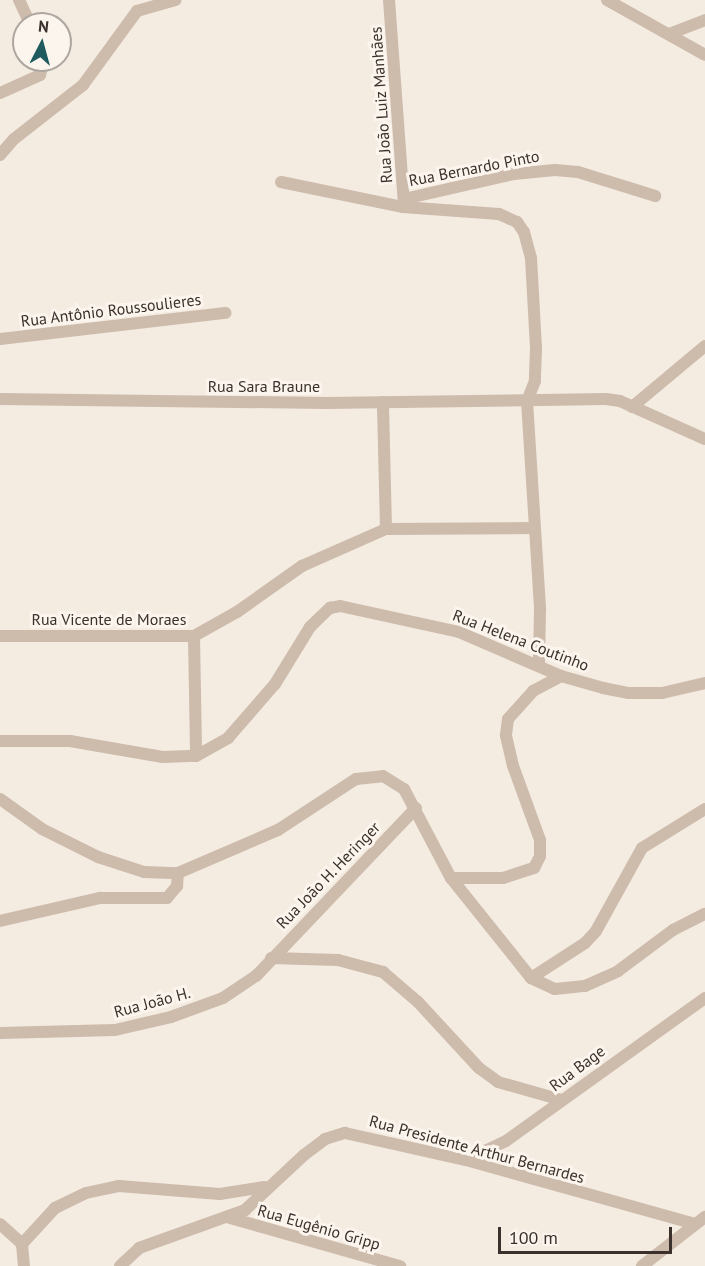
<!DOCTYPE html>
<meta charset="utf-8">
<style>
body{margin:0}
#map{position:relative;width:705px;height:1266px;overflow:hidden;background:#f4ebe1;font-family:"PT Sans",sans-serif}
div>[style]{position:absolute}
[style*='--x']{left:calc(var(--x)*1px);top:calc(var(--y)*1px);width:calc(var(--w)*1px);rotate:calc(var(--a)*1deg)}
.minor>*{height:12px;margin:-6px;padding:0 6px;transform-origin:6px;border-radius:6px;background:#cdbbac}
span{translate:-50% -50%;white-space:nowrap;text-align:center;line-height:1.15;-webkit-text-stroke:6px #fbf5ee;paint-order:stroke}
.street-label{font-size:16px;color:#3b302b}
.north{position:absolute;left:12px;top:12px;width:60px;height:60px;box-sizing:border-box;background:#fbf5ee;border:2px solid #aea6a0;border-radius:50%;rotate:6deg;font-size:16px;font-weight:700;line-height:24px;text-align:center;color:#3b302b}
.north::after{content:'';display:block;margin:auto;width:21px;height:27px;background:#1f5a5e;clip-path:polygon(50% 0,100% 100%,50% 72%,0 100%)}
.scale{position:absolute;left:498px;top:1227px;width:174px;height:27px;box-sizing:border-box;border:3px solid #3b302b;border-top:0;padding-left:8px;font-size:18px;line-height:21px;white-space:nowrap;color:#3b302b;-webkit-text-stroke:4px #fbf5ee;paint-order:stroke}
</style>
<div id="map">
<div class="minor">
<i style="--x:19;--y:0;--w:26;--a:65"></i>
<i style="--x:389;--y:0;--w:206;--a:85.8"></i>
<i style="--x:607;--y:0;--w:112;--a:29.3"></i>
<i style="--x:669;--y:34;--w:39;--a:-21"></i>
<i style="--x:0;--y:93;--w:44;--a:-24.2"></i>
<i style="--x:40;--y:75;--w:16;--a:-75"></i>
<i style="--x:0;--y:155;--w:21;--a:-49"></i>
<i style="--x:14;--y:139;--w:88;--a:-38"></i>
<i style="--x:83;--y:85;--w:92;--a:-53.9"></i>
<i style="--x:137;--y:11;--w:40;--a:-16"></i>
<i style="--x:281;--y:182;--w:125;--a:11.6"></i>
<i style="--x:403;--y:207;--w:96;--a:4.2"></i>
<i style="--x:499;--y:214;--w:20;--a:24"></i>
<i style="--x:517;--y:222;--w:12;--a:55"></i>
<i style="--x:524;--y:232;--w:27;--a:75"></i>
<i style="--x:531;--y:258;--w:90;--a:86.8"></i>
<i style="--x:536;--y:348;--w:33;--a:92"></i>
<i style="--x:535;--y:381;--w:22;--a:112"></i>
<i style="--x:527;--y:401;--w:209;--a:86.4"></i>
<i style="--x:540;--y:610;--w:53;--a:91.1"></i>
<i style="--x:404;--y:199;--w:113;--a:-12.8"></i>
<i style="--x:514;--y:174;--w:41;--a:-5.6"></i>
<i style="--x:555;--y:170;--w:23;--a:5"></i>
<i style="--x:578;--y:172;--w:81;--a:17.3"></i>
<i style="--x:0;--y:339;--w:227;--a:-6.6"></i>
<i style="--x:0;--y:399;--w:326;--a:0.7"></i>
<i style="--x:326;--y:403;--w:280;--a:-0.8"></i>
<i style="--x:606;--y:399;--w:14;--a:8"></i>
<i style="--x:620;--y:401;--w:93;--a:24.1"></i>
<i style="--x:632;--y:407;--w:95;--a:-39.9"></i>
<i style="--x:386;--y:529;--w:147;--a:-0.4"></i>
<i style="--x:0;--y:636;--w:194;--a:0"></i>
<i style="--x:194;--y:636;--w:49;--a:-29.2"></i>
<i style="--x:237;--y:612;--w:80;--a:-35.3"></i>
<i style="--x:302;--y:566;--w:92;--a:-23.8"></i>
<i style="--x:386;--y:529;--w:127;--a:-91.4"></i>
<i style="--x:194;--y:636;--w:120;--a:89"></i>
<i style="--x:0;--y:741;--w:70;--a:0"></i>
<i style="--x:70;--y:741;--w:94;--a:9.8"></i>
<i style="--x:163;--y:757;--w:33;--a:-2"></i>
<i style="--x:196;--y:756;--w:37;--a:-29"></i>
<i style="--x:228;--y:738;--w:72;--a:-49"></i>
<i style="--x:275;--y:684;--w:67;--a:-58.4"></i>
<i style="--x:310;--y:627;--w:28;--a:-44"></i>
<i style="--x:330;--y:608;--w:10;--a:-11"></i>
<i style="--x:340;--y:606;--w:122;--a:12.3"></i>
<i style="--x:459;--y:632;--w:111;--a:23.3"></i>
<i style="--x:561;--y:676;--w:44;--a:15.9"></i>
<i style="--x:603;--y:688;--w:25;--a:11"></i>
<i style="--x:628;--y:693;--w:34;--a:0"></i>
<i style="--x:662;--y:693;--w:44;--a:-13.1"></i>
<i style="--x:0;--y:799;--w:52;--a:35.5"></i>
<i style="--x:42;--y:829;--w:63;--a:26.6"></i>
<i style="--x:98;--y:857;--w:48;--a:18.1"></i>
<i style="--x:144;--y:872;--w:34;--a:2"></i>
<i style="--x:178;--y:873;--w:109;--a:-23.3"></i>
<i style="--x:278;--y:830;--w:93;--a:-33.2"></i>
<i style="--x:356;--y:779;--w:27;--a:-6"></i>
<i style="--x:383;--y:776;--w:25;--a:32"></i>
<i style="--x:404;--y:789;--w:101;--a:62.2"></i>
<i style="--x:451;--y:878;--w:128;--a:51.3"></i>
<i style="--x:531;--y:978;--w:26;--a:25"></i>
<i style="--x:555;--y:989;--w:30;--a:-6"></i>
<i style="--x:585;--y:986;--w:36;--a:-24"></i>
<i style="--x:618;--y:971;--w:69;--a:-36.7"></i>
<i style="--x:673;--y:930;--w:36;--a:-27"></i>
<i style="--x:451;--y:878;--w:52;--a:0"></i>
<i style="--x:503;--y:878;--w:33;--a:-18"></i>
<i style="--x:534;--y:868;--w:13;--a:-63"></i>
<i style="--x:540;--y:856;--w:16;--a:-90"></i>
<i style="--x:540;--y:840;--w:79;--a:-110"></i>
<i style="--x:513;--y:766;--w:32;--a:-103"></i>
<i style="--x:506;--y:735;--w:16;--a:-83"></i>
<i style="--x:508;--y:719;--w:38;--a:-48"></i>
<i style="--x:533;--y:691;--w:32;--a:-28"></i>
<i style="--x:0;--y:921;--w:103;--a:-13"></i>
<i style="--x:100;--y:898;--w:67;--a:0"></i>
<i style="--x:167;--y:898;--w:16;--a:-50"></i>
<i style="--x:177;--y:886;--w:13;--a:-86"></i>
<i style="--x:271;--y:958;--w:67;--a:1.7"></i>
<i style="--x:338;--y:960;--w:47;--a:14.9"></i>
<i style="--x:383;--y:972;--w:46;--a:40.6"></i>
<i style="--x:418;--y:1002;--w:90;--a:47.3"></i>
<i style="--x:479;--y:1068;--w:24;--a:36"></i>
<i style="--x:498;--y:1082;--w:66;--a:15.9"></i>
<i style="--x:531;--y:978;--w:64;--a:-32.9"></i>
<i style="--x:585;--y:943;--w:16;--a:-47"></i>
<i style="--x:596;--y:931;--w:95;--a:-61"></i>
<i style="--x:642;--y:848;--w:74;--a:-31.8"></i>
<i style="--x:0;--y:1033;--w:115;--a:-1.5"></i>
<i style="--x:115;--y:1030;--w:57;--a:-13.1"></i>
<i style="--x:171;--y:1017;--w:55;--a:-20.1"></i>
<i style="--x:223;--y:998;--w:40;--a:-34"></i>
<i style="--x:256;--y:976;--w:232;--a:-46.4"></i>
<i style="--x:466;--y:1160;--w:44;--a:-25.4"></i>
<i style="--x:506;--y:1141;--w:245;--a:-35.7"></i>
<i style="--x:230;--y:1218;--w:177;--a:15.8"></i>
<i style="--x:0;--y:1224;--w:30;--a:42"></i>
<i style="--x:22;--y:1244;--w:49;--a:-47.5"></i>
<i style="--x:55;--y:1208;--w:34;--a:-26"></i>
<i style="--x:86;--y:1193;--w:34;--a:-12"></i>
<i style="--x:119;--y:1186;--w:101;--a:4.5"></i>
<i style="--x:220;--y:1194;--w:45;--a:-9"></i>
<i style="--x:22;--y:1244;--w:22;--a:85"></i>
<i style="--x:120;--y:1266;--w:26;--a:-43"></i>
<i style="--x:139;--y:1248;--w:113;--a:-19.7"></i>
<i style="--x:245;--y:1210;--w:81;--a:-43"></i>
<i style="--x:304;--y:1155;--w:26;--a:-37"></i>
<i style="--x:325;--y:1139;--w:21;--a:-17"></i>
<i style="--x:345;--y:1133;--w:124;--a:12.6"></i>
<i style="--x:466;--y:1160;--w:238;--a:15.6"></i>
<i style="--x:642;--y:1266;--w:80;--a:-37.9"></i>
</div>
<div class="street-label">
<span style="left:381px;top:105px;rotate:-94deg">Rua João Luiz Manhães</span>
<span style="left:474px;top:168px;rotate:-11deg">Rua Bernardo Pinto</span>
<span style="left:111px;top:310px;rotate:-7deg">Rua Antônio Roussoulieres</span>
<span style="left:264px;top:386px">Rua Sara Braune</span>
<span style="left:109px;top:619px">Rua Vicente de Moraes</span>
<span style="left:521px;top:640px;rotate:21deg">Rua Helena Coutinho</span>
<span style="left:328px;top:875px;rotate:-46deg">Rua João H. Heringer</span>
<span style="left:152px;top:1002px;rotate:-15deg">Rua João H.</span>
<span style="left:577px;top:1068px;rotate:-37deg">Rua Bage</span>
<span style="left:477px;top:1149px;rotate:15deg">Rua Presidente Arthur Bernardes</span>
<span style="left:319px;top:1227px;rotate:16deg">Rua Eugênio Gripp</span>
</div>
<div class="north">N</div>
<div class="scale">100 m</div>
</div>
